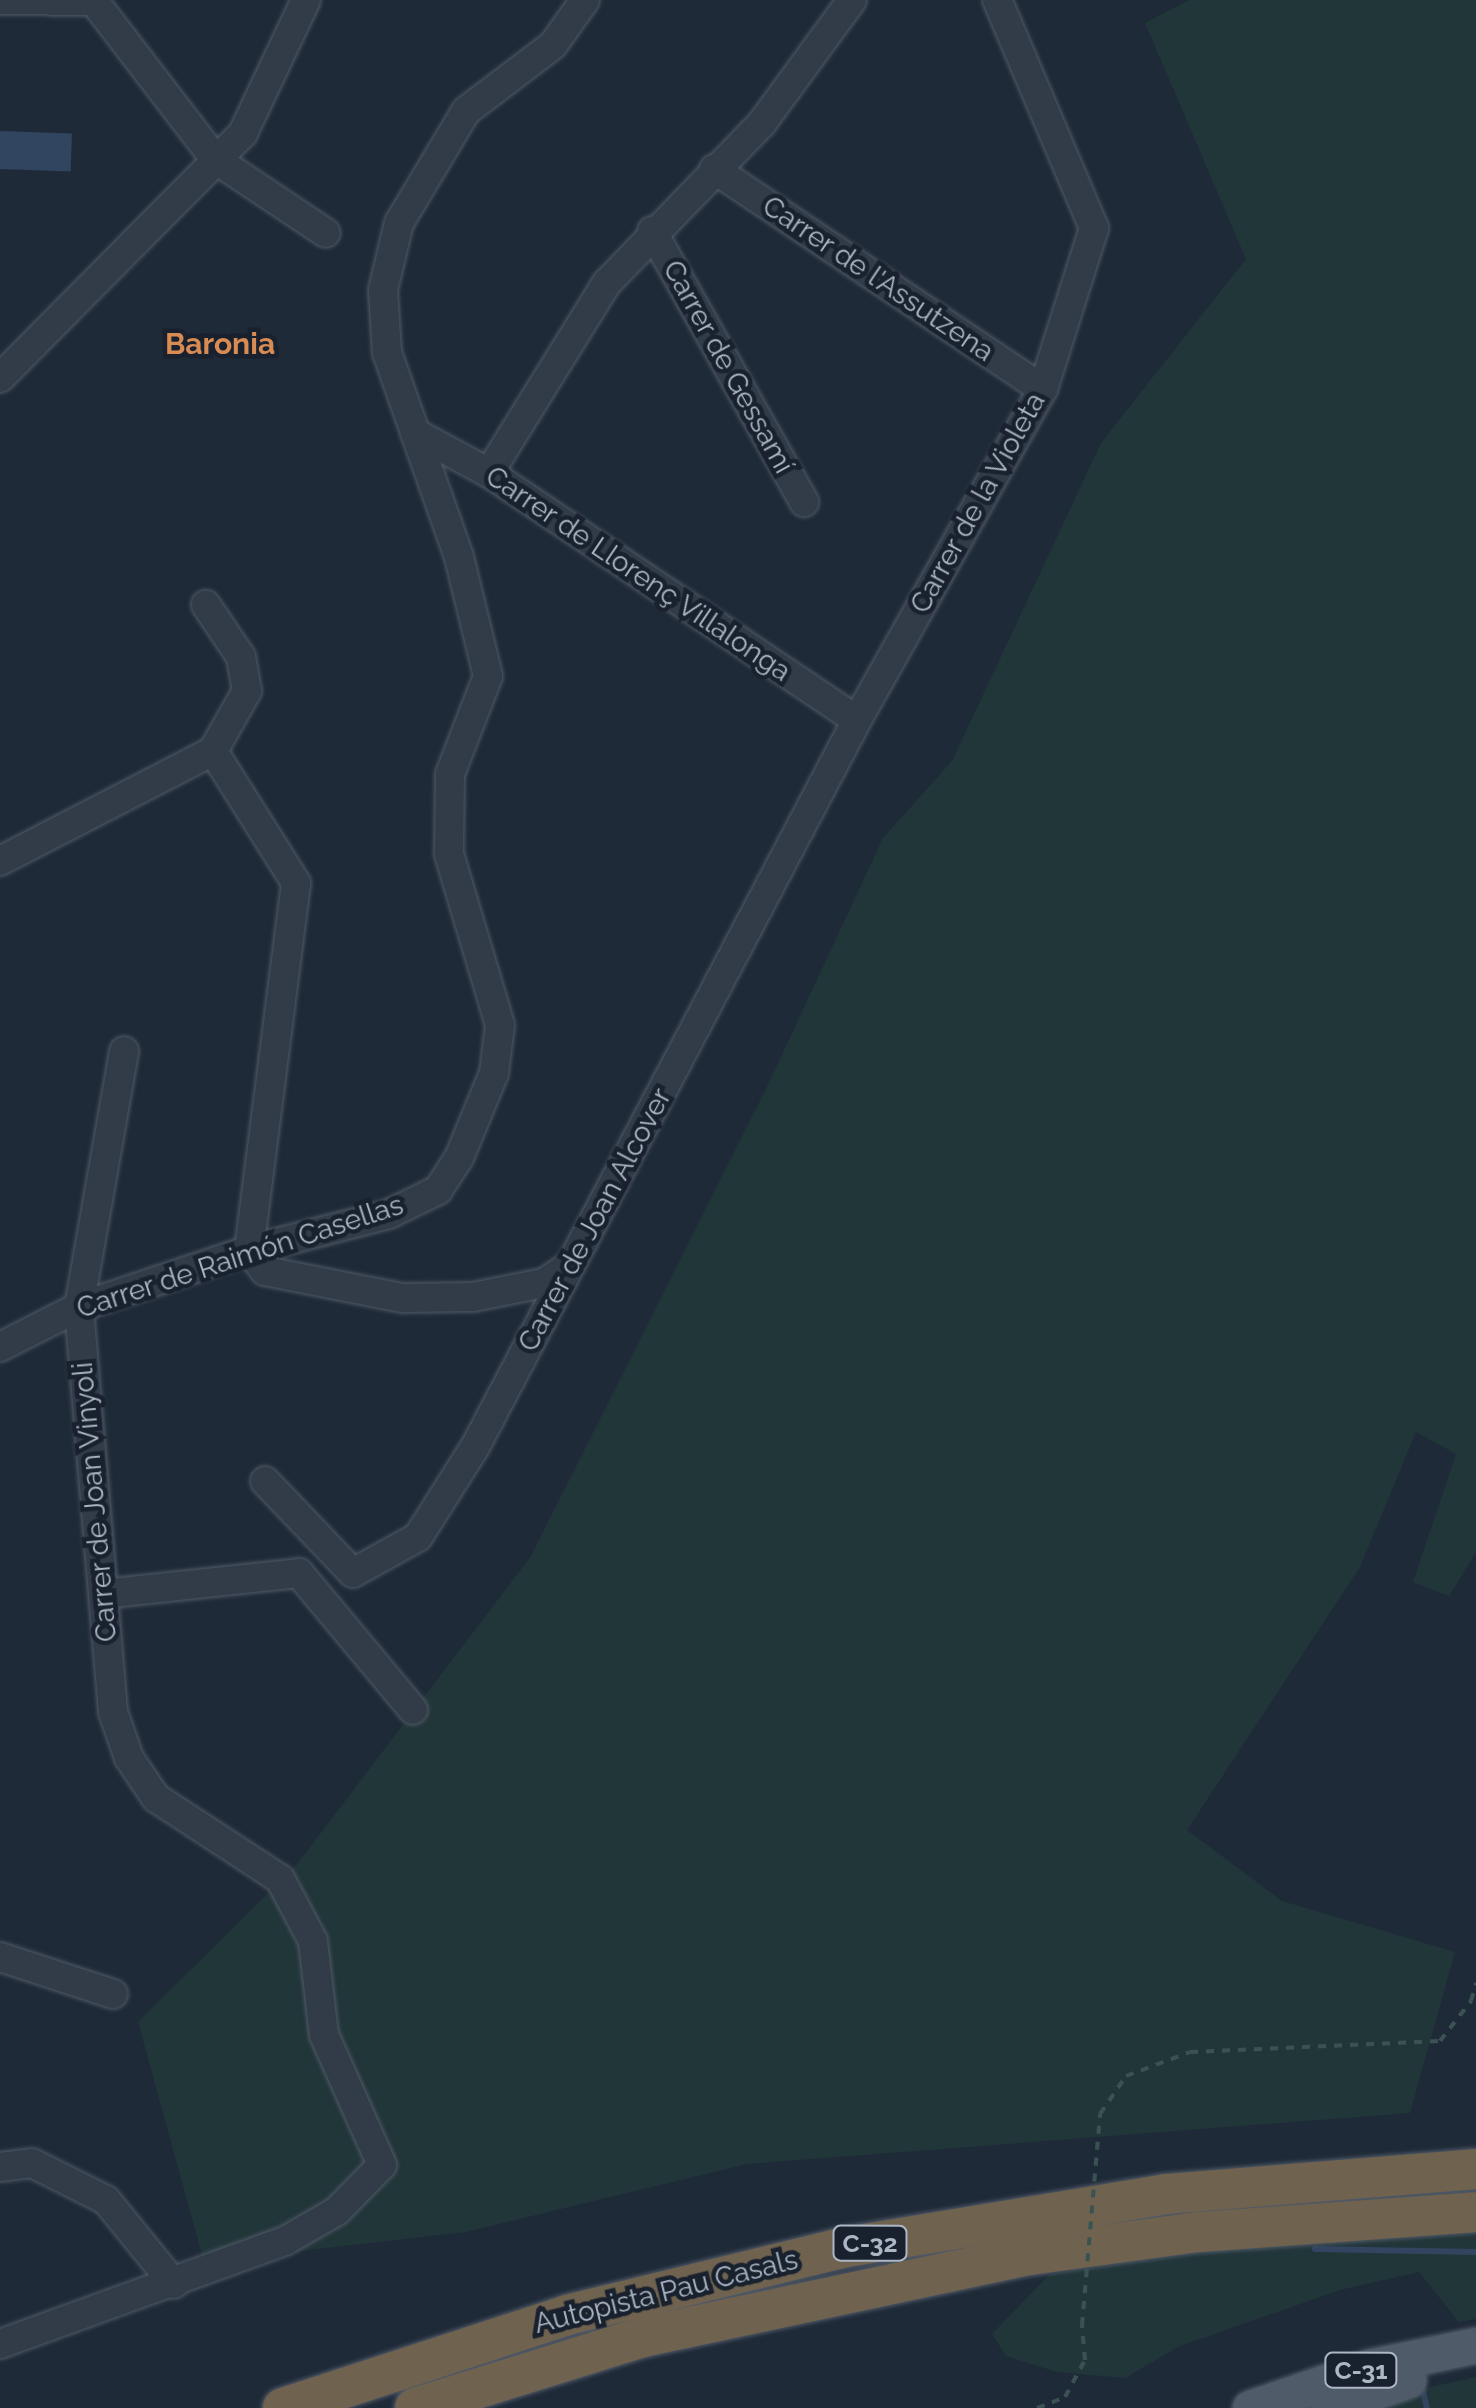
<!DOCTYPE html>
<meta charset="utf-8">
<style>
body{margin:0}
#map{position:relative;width:1476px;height:2408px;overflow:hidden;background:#1f2a38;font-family:Raleway,sans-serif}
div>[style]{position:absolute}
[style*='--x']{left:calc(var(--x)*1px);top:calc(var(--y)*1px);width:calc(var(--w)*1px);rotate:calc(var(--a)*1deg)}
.green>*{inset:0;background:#213639}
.water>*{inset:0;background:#314560;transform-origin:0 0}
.stream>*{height:6px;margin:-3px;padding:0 3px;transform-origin:3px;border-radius:3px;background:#314560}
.path>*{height:4px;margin-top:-2px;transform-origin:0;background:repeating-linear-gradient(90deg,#3b5253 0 8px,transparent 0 16px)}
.roads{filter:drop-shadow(0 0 2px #505966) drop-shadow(0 0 2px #505966)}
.minor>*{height:28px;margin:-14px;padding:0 14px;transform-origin:14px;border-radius:14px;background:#323c48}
.major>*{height:35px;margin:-17.5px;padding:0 17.5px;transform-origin:17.5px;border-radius:17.5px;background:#505b69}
.highway>*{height:40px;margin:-20px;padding:0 20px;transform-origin:20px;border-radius:20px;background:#6f624f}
.path-bridge>*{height:4px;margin-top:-2px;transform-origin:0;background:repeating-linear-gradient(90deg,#3b5253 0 8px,transparent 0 16px)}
span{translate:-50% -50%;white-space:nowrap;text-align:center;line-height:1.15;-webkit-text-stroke:9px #18212d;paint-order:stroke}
.shield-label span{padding:2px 8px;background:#18212d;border:2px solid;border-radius:8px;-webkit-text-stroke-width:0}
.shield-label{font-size:25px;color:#acb6c5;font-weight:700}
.street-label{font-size:28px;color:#acb6c5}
.neighbourhood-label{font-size:30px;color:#d98b54;font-weight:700}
</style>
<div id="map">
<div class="green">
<i style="clip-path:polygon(1190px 0,1476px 0,1476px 1552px,1449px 1596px,1413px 1582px,1456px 1454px,1416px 1432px,1360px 1567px,1187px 1830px,1282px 1901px,1455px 1952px,1410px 2113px,747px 2164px,466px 2232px,204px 2262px,138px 2022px,298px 1863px,531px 1556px,766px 1089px,883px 838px,952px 761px,1101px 443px,1246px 259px,1145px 23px)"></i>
<i style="clip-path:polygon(1476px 2227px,1476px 2319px,1459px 2322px,1419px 2272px,1340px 2290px,1180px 2346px,1125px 2378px,1057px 2372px,1006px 2356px,992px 2334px,1050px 2274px,1169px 2255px)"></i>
<i style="clip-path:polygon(1476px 2377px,1476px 2408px,1375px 2408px,1417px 2390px)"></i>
</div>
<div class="water">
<i style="left:0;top:131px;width:72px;height:38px;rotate:2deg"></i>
</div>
<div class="stream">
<i style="--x:1315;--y:2249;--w:161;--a:1.1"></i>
<i style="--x:1422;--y:2388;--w:21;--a:76"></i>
</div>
<div class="path">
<i style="--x:1100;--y:2114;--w:46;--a:-55.6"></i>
<i style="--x:1126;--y:2076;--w:68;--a:-20.6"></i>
<i style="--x:1190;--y:2052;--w:250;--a:-2.5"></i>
<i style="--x:1440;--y:2041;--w:51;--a:-52.2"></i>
<i style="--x:1471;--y:2001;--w:19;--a:-74"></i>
<i style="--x:1037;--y:2408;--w:30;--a:-21"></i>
<i style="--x:1065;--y:2397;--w:42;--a:-61.6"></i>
<i style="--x:1085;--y:2360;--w:35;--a:-95"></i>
</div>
<div class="roads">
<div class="minor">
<i style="--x:0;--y:0;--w:93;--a:0.6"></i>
<i style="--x:93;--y:0;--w:200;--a:52.5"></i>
<i style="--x:215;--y:159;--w:133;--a:33.7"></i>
<i style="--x:714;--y:169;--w:396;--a:33.8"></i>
<i style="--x:652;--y:231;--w:311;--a:60.7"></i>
<i style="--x:0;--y:378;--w:345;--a:-45.2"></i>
<i style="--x:243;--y:133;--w:147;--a:-64.7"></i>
<i style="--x:415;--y:433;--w:84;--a:28.4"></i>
<i style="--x:489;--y:473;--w:443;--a:33.9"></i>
<i style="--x:489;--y:473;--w:224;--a:-58.2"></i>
<i style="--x:607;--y:283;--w:223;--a:-45.9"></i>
<i style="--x:762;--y:123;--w:152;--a:-53.8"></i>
<i style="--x:213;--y:751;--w:156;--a:57.8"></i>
<i style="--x:296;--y:883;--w:370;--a:97.3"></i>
<i style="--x:249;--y:1250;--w:26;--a:53"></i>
<i style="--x:265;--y:1271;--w:141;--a:11.1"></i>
<i style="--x:403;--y:1298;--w:70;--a:-0.8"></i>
<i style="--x:473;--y:1297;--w:72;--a:-11.2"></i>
<i style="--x:544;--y:1283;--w:32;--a:-34"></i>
<i style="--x:0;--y:861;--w:240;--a:-27.3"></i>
<i style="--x:213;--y:751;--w:69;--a:-60.5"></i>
<i style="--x:247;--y:691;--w:35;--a:-100"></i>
<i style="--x:241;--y:657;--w:63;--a:-123.9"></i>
<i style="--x:0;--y:1347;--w:89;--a:-26.9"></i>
<i style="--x:79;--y:1307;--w:179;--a:-18.5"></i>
<i style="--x:249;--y:1250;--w:145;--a:-14.4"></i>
<i style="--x:389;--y:1214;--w:55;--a:-26.1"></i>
<i style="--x:438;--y:1190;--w:38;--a:-57"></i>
<i style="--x:459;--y:1158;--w:92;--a:-67.6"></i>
<i style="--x:494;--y:1073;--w:48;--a:-82.9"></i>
<i style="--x:500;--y:1025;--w:178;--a:-106.6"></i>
<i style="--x:449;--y:854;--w:80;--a:-89.3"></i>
<i style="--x:450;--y:774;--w:105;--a:-68.8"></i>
<i style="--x:488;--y:676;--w:122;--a:-103.7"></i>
<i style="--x:459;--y:557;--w:217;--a:-109.4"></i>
<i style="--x:387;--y:352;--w:62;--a:-93.7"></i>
<i style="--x:383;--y:290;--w:69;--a:-76.6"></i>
<i style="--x:399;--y:223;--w:131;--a:-59.1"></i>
<i style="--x:466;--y:111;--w:109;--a:-37.2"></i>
<i style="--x:553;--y:45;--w:55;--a:-54.6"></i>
<i style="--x:265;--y:1481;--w:127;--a:46.3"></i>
<i style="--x:353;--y:1573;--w:74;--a:-29"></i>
<i style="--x:418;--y:1537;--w:107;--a:-57.7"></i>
<i style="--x:475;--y:1447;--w:821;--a:-62.28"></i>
<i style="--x:857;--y:720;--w:380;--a:-60.7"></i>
<i style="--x:1043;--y:389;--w:169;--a:-72.4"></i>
<i style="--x:1094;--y:228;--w:248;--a:-113"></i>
<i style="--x:103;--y:1594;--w:197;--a:-6.1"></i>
<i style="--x:299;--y:1573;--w:178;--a:50.2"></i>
<i style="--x:0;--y:1957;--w:119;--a:18.1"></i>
<i style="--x:0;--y:2167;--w:32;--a:-7"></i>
<i style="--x:32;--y:2163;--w:83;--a:26.6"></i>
<i style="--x:106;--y:2200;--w:108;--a:51"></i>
<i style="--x:0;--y:2344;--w:303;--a:-19.9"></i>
<i style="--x:285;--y:2241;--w:60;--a:-30"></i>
<i style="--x:337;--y:2211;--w:64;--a:-45.6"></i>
<i style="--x:382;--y:2165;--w:142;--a:-114"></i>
<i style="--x:324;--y:2035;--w:95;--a:-96.7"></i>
<i style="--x:313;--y:1941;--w:70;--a:-118"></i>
<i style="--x:280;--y:1879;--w:148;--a:-146.8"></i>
<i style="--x:156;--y:1798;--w:48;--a:-124"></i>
<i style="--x:129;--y:1758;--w:49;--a:-109.2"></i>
<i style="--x:113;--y:1712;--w:406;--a:-94.8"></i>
<i style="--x:79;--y:1307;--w:260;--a:-80"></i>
</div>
<div class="major">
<i style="--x:1250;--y:2408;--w:127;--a:-18.9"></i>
<i style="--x:1370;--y:2367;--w:108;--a:-11.7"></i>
<i style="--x:1328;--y:2408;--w:85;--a:-19.3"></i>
</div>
<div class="highway">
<i style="--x:283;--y:2408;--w:299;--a:-18.1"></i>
<i style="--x:567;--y:2315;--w:282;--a:-13.7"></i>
<i style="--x:841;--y:2248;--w:329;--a:-9.4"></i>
<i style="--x:1166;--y:2194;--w:311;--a:-4.6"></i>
<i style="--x:415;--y:2408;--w:239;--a:-17.3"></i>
<i style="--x:643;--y:2337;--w:396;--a:-12"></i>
<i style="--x:1030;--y:2255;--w:171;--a:-7.8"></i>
<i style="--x:1199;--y:2232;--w:278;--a:-4.1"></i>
</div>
</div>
<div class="path-bridge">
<i style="--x:1082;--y:2325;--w:212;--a:-85.1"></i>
</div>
<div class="shield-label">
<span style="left:870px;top:2243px">C-32</span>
<span style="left:1361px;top:2370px">C-31</span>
</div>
<div class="street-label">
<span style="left:878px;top:279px;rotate:34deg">Carrer de l'Assutzena</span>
<span style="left:728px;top:367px;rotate:61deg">Carrer de Gessamí</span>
<span style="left:978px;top:503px;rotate:-61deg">Carrer de la Violeta</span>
<span style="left:638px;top:574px;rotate:34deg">Carrer de Llorenç Villalonga</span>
<span style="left:595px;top:1220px;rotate:-62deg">Carrer de Joan Alcover</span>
<span style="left:240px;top:1257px;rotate:-18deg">Carrer de Raimón Casellas</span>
<span style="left:95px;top:1502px;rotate:-95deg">Carrer de Joan Vinyoli</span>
<span style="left:666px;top:2292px;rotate:-14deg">Autopista Pau Casals</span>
</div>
<div class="neighbourhood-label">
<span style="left:220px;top:344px">Baronia</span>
</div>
</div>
